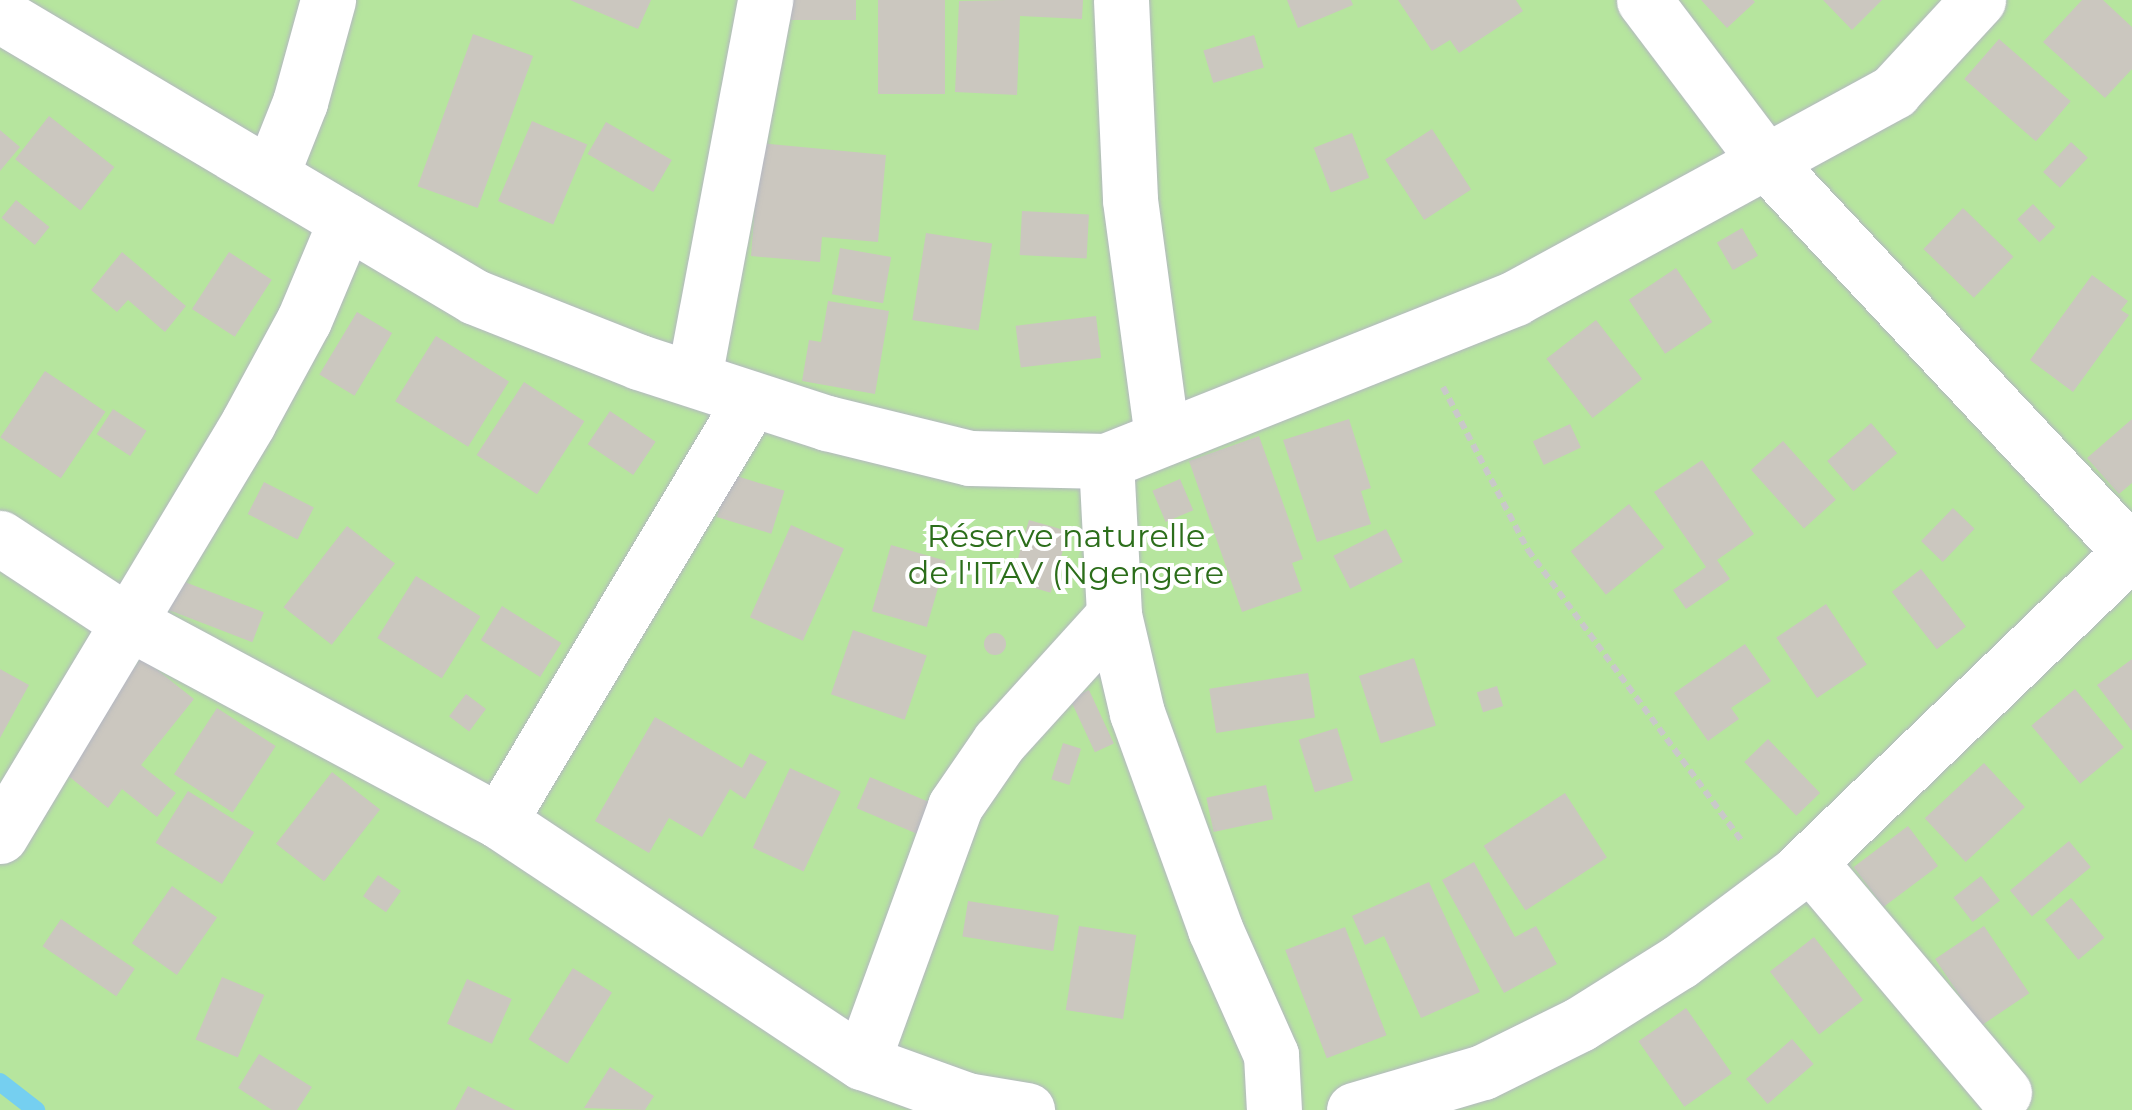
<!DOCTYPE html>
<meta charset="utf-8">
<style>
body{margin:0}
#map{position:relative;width:2132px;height:1110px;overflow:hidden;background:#efe9e1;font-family:Montserrat,sans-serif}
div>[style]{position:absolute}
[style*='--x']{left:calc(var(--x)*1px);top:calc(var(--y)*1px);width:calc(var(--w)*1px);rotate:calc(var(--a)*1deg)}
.green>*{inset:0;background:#b6e59e;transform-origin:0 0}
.stream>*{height:18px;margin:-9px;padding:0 9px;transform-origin:9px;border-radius:9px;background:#75cff0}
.building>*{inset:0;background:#cbc7bf;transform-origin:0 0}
.round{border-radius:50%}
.path>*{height:6px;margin-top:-3px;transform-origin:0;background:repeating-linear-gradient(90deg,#c9c9c9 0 8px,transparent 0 13px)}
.roads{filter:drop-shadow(0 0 2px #b4b7c1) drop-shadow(0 0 2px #b4b7c1)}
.minor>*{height:55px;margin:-27.5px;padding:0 27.5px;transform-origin:27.5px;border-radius:27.5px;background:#fff}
span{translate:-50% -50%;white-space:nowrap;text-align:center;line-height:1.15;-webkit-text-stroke:8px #fff;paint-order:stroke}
.park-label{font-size:32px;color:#2c6e1b}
</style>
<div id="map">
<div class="green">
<i style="left:0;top:0;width:2132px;height:1110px"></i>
</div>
<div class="stream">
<i style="--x:0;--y:1082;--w:46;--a:37.9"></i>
</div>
<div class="building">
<i style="clip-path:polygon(570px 0,651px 0,638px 29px)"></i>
<i style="left:791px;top:0;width:65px;height:20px"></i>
<i style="left:878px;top:0;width:67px;height:94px"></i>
<i style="clip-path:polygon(1006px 0,1083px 0,1082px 19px,1020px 16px,1017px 95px,955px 92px,959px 1px)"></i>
<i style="clip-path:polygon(1287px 0,1351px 0,1353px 5px,1298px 28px)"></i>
<i style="clip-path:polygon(1398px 0,1516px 0,1523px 11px,1459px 53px,1450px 40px,1432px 51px)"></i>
<i style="clip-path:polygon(1701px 0,1753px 0,1755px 2px,1727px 28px)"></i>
<i style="clip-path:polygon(1823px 0,1882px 0,1852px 30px)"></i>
<i style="clip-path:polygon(2082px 0,2103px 0,2132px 27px,2132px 69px,2105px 98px,2043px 42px)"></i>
<i style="left:473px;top:34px;width:64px;height:162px;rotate:20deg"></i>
<i style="left:1254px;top:35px;width:34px;height:53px;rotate:73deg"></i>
<i style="left:1999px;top:39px;width:95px;height:53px;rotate:41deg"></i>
<i style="left:49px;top:116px;width:83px;height:55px;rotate:38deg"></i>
<i style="left:532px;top:121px;width:60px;height:87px;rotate:23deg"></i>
<i style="left:606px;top:122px;width:76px;height:37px;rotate:30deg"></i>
<i style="left:1432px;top:129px;width:72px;height:56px;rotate:57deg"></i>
<i style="clip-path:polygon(0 130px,20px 147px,0 171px)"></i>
<i style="left:1352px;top:133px;width:48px;height:41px;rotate:69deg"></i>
<i style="left:2071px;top:142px;width:23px;height:41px;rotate:43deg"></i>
<i style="clip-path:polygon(760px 143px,886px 155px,878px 242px,822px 237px,820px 262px,751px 256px)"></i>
<i style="left:16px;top:200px;width:43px;height:23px;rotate:39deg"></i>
<i style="left:2033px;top:204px;width:32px;height:22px;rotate:46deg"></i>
<i style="left:1963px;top:208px;width:70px;height:57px;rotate:44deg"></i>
<i style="left:1022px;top:211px;width:67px;height:44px;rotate:3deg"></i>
<i style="left:1742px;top:228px;width:32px;height:29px;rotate:60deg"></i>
<i style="left:926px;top:233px;width:67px;height:88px;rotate:9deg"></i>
<i style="left:840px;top:248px;width:52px;height:47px;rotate:10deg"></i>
<i style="clip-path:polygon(122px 252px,186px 306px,165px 332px,128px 300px,117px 312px,91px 290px)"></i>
<i style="left:229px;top:252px;width:51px;height:68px;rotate:33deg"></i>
<i style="left:1676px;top:268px;width:65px;height:57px;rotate:56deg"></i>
<i style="clip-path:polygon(2092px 275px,2128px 301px,2121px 310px,2129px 315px,2073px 392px,2030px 360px)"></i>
<i style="clip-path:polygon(828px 301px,889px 311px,875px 394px,802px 381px,809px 340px,821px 342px)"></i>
<i style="left:357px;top:312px;width:41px;height:73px;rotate:31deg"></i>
<i style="left:1096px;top:316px;width:42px;height:81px;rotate:83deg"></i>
<i style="left:1596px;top:320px;width:75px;height:63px;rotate:52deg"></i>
<i style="left:436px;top:336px;width:86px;height:77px;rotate:32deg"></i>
<i style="left:45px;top:371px;width:73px;height:80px;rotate:34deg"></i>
<i style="left:524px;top:382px;width:72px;height:87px;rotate:33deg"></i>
<i style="left:113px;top:409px;width:40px;height:30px;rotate:33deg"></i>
<i style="left:610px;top:411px;width:55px;height:40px;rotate:34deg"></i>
<i style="clip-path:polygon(1349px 419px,1371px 488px,1361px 491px,1371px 524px,1317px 542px,1283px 440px)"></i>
<i style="clip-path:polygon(2132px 419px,2132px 483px,2119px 494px,2087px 458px)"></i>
<i style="left:1871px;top:423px;width:40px;height:58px;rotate:49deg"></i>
<i style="left:1570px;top:424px;width:26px;height:41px;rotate:65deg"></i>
<i style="clip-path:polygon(1259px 436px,1303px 559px,1292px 563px,1302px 591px,1242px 612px,1189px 461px)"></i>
<i style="left:1783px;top:441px;width:79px;height:43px;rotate:48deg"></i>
<i style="clip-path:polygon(1702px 460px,1754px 534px,1717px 560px,1730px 579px,1686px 609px,1673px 590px,1706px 567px,1654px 492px)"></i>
<i style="left:730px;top:474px;width:57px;height:45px;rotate:17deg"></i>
<i style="left:1180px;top:479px;width:34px;height:30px;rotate:67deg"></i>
<i style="left:264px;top:482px;width:56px;height:36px;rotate:27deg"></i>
<i style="left:1629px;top:504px;width:56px;height:75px;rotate:51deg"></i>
<i style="left:1953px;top:508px;width:30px;height:46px;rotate:44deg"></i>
<i style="left:1029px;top:520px;width:41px;height:64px;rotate:16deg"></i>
<i style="left:791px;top:525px;width:58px;height:101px;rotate:24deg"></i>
<i style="left:347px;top:526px;width:61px;height:103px;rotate:38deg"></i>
<i style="left:1386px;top:529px;width:37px;height:59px;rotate:63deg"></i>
<i style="left:891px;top:545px;width:57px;height:69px;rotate:16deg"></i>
<i style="left:1921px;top:569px;width:73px;height:37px;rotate:52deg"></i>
<i style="left:416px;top:576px;width:76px;height:73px;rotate:32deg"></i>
<i style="left:177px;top:579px;width:93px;height:32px;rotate:21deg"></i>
<i style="left:1826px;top:604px;width:73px;height:60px;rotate:56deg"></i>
<i style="left:502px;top:606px;width:70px;height:40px;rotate:32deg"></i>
<i style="left:853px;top:630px;width:78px;height:68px;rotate:19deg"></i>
<i class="round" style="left:984px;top:633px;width:22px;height:22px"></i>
<i style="clip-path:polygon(1745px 644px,1771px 681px,1731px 708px,1739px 719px,1708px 741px,1674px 693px)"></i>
<i style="clip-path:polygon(142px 658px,194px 699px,141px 765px,176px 793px,157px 817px,122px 789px,108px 808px,56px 766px)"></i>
<i style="left:1414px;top:658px;width:71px;height:58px;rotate:72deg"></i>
<i style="clip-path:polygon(2132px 659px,2132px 731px,2097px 685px)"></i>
<i style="clip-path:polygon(0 669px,29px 685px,0 738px)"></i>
<i style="left:1308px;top:673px;width:45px;height:100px;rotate:81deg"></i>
<i style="left:1497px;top:686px;width:21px;height:21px;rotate:73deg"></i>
<i style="left:2075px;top:689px;width:76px;height:57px;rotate:50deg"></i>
<i style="left:1089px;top:690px;width:59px;height:21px;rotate:65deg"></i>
<i style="left:466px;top:694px;width:25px;height:28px;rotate:37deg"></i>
<i style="left:217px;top:708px;width:70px;height:79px;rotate:33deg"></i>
<i style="clip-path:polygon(655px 717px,742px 768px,750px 753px,767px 762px,745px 799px,730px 789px,702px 837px,669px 818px,649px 853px,595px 821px)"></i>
<i style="left:1337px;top:728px;width:55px;height:40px;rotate:73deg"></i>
<i style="left:1768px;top:739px;width:75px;height:33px;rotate:46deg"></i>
<i style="left:1063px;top:743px;width:19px;height:38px;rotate:18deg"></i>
<i style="left:1984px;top:763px;width:60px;height:81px;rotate:47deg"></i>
<i style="left:790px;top:768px;width:56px;height:88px;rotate:25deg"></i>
<i style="left:332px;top:772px;width:61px;height:91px;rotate:38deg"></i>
<i style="left:870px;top:777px;width:66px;height:34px;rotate:23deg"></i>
<i style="left:1266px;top:785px;width:35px;height:61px;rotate:78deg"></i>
<i style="left:188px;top:791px;width:78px;height:61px;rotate:32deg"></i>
<i style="left:1565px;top:793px;width:77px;height:97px;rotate:57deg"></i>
<i style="left:1908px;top:826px;width:50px;height:68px;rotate:53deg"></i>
<i style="left:2069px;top:841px;width:34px;height:77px;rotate:50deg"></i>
<i style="clip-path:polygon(1474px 862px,1515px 937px,1536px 926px,1557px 964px,1504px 993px,1442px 880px)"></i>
<i style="left:378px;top:875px;width:28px;height:26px;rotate:35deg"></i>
<i style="left:1981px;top:876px;width:31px;height:35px;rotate:52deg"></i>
<i style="clip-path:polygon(1429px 882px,1480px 992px,1421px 1018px,1384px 936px,1365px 945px,1352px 916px)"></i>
<i style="left:172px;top:886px;width:55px;height:70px;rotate:35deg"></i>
<i style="left:2071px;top:898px;width:52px;height:34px;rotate:50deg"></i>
<i style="left:968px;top:901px;width:92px;height:36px;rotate:9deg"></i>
<i style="left:61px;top:919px;width:89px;height:33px;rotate:34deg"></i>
<i style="left:1079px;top:926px;width:58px;height:85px;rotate:9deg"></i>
<i style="left:1984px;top:926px;width:81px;height:59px;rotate:56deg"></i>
<i style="left:1345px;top:927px;width:116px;height:64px;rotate:69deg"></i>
<i style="left:1814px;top:937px;width:80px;height:56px;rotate:52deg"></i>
<i style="left:573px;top:968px;width:46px;height:84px;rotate:32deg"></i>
<i style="left:222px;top:977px;width:46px;height:68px;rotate:23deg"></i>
<i style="left:467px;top:979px;width:49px;height:49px;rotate:24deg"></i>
<i style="left:1686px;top:1008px;width:80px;height:58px;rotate:55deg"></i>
<i style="left:1792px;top:1039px;width:33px;height:61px;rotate:49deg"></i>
<i style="clip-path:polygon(259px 1054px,312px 1087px,297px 1110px,272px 1110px,238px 1088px)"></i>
<i style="clip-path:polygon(610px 1067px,654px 1096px,645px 1110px,584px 1108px)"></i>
<i style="clip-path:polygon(468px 1086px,515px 1110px,455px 1110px)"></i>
</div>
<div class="path">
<i style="--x:1443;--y:387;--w:184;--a:62.5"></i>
<i style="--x:1528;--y:550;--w:363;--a:53.7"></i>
</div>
<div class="roads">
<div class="minor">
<i style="--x:1121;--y:0;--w:200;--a:87.4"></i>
<i style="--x:1130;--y:200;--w:240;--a:82.3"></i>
<i style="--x:1644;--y:0;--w:206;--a:52.9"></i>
<i style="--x:1768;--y:164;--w:531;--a:46.91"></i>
<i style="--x:0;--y:15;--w:552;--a:30.7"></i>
<i style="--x:475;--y:297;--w:176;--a:21.6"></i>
<i style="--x:639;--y:362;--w:198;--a:18"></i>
<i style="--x:827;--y:423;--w:147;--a:13.8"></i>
<i style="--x:970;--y:458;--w:136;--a:1.3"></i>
<i style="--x:1106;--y:461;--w:440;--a:-21.7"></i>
<i style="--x:1515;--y:298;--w:432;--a:-28.6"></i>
<i style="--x:1894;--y:91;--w:124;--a:-47.3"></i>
<i style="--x:271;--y:175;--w:79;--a:-68.3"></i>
<i style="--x:300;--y:102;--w:106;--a:-74.6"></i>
<i style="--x:694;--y:377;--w:384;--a:-79.3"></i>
<i style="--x:1106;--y:461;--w:154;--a:87"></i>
<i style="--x:1114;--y:615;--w:101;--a:76.8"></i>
<i style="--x:1137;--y:713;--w:230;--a:70.1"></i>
<i style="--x:1215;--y:929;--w:138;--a:66"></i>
<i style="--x:1271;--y:1055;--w:55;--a:86.9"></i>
<i style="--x:0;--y:538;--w:151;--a:33.4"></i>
<i style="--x:126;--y:621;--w:423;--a:28.2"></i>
<i style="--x:499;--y:821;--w:436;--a:33.6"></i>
<i style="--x:862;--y:1062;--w:112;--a:19.9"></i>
<i style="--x:967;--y:1100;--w:61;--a:9.5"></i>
<i style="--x:499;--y:821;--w:489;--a:-59.1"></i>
<i style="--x:0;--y:836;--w:482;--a:-59"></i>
<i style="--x:248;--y:423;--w:117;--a:-61.5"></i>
<i style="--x:304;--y:320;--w:108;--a:-67.2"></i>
<i style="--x:1809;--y:862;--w:302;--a:49.8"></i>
<i style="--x:862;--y:1062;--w:272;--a:-70"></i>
<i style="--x:955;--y:806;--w:78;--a:-55.5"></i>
<i style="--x:999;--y:742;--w:171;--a:-47.8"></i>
<i style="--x:1354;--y:1110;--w:134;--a:-16.4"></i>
<i style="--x:1483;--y:1072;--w:108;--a:-26.3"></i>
<i style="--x:1580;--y:1024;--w:117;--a:-32.1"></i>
<i style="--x:1679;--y:962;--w:145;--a:-36.9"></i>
<i style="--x:1795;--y:875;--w:467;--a:-43.9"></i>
</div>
</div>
<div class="park-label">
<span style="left:1066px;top:555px">Réserve naturelle<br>de l'ITAV (Ngengere</span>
</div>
</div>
